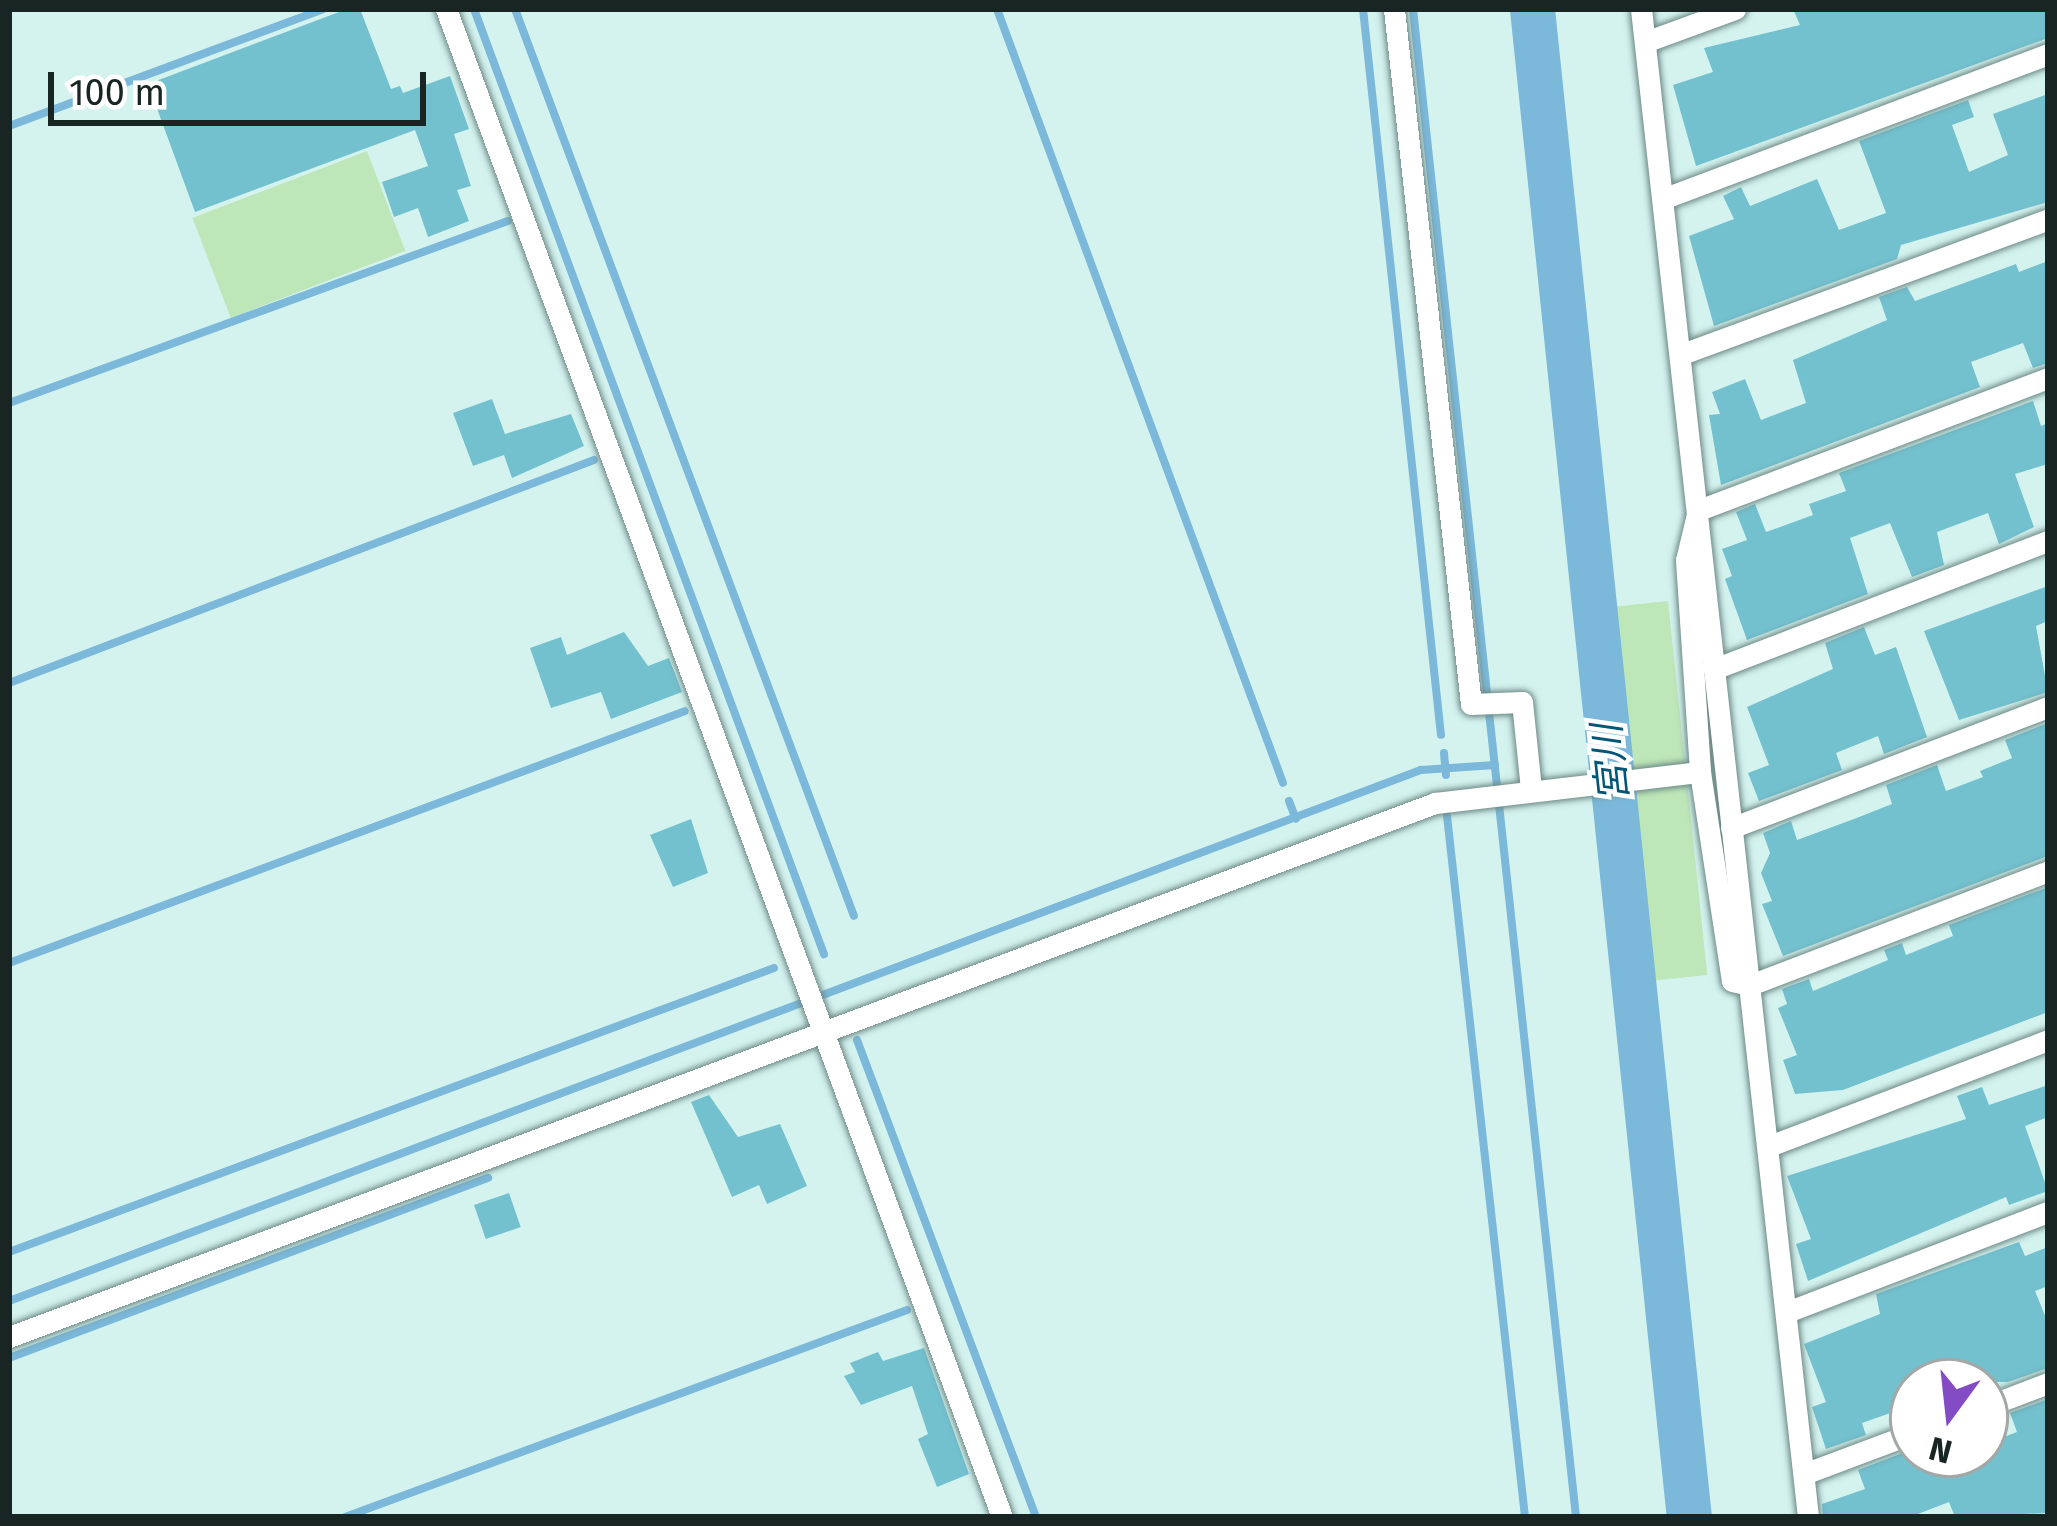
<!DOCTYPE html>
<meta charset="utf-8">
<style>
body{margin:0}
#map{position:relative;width:2057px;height:1526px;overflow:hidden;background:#d4f3ef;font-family:"Fira Sans","Noto Sans JP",sans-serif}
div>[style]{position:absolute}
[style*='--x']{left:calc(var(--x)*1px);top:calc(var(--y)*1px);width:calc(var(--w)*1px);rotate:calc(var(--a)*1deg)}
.green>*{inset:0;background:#bee7b9;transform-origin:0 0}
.stream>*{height:8px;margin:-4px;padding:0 4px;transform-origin:4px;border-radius:4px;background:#7bb8d9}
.river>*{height:45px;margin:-22.5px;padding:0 22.5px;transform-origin:22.5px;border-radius:22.5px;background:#7bb8d9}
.building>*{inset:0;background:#73c1cf;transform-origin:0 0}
.roads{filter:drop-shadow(0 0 3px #6d8986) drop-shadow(0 0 3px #6d8986)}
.minor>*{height:21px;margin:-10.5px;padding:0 10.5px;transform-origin:10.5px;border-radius:10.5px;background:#fff}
span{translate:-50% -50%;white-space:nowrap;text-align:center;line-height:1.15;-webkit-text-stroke:9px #fff;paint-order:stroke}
.water-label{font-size:39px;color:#015576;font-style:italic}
.frame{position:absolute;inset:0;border:12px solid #192523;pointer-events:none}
.north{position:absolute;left:1889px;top:1358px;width:120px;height:120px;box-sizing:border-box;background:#fff;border:3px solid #a3a8a7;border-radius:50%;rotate:195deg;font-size:33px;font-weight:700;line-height:48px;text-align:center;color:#192523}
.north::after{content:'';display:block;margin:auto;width:42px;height:54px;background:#834cc4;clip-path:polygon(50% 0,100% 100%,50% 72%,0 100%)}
.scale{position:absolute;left:48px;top:72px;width:378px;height:54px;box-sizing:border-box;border:6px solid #192523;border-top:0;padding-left:15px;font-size:36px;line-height:42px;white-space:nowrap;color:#192523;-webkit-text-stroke:9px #fff;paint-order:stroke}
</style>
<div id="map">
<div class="green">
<i style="left:367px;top:151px;width:107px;height:187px;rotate:69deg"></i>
<i style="left:1668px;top:601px;width:376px;height:54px;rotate:84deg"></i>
</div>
<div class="stream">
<i style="--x:474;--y:9;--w:1008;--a:69.68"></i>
<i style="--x:515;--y:9;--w:968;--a:69.51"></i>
<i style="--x:997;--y:9;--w:825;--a:69.72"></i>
<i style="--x:1363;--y:9;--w:730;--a:83.87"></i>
<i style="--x:1413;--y:9;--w:1517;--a:83.83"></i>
<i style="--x:9;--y:126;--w:335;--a:-20.4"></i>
<i style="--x:9;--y:403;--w:531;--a:-20.04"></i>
<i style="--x:9;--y:683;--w:626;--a:-20.87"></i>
<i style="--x:1444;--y:753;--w:22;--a:85"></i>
<i style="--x:1289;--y:801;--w:19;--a:69"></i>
<i style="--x:1447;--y:816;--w:705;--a:83.65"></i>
<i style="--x:9;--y:963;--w:721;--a:-20.44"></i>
<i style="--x:857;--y:1040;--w:509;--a:69.43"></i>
<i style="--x:9;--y:1252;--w:816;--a:-20.37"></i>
<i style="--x:9;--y:1301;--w:1509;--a:-20.61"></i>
<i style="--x:1421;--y:770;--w:74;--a:-3.9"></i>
<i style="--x:9;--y:1358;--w:512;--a:-20.6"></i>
<i style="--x:345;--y:1517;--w:599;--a:-20.22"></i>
</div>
<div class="river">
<i style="--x:1532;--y:9;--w:1516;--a:84.06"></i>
</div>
<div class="building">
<i style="clip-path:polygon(347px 9px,360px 9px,391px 89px,400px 86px,403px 93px,450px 76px,469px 129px,454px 134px,471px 186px,457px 190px,469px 221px,428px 237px,418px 208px,394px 217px,382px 182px,428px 166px,415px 130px,195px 212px,148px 84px)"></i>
<i style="clip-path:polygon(1793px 9px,2048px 9px,2048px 38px,1696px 166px,1673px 85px,1713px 72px,1704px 48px,1800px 25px)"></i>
<i style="clip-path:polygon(2048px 94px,2048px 202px,1901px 245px,1897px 259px,1714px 326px,1689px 236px,1734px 219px,1723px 196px,1741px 187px,1750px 206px,1817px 179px,1839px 230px,1886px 213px,1859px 141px,1968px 100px,1974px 117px,1952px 125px,1969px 172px,2008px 155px,1993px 114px)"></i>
<i style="clip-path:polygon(2048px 261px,2048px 363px,2033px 368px,2023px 343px,1971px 362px,1980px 387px,1721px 485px,1709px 415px,1720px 414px,1712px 392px,1745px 379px,1761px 420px,1806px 403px,1793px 360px,1887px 320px,1879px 297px,1907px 287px,1915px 301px,2016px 264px,2019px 272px)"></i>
<i style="clip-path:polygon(492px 399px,505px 434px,571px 414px,584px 446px,512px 478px,504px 455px,473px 466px,453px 413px)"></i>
<i style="clip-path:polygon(2033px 401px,2041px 426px,2048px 423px,2048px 464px,2015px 474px,2034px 527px,1999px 544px,1988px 513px,1937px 532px,1944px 565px,1912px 577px,1890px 523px,1850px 538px,1868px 594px,1747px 640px,1725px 579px,1732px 576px,1722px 549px,1747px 540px,1736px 512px,1755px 504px,1766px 532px,1813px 515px,1809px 504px,1846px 491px,1839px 473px)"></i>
<i style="clip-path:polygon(2048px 586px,2048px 621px,2036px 626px,2048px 692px,1959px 720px,1924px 631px)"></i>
<i style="clip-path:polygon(1864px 627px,1875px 655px,1896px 647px,1927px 737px,1884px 754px,1878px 736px,1836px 753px,1842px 770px,1759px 801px,1748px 773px,1769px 765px,1747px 707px,1833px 669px,1825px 643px)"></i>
<i style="clip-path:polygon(624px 632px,648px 666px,669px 658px,682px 692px,611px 719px,601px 692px,551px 708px,530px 648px,561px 637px,567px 655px)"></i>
<i style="clip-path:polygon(2048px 723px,2048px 856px,1783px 956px,1762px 904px,1772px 901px,1761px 873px,1770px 853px,1763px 833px,1791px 821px,1797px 840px,1854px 819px,1892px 804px,1886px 785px,1937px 765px,1946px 791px,1983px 777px,1980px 771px,2012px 758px,2005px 740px)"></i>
<i style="clip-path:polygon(691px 819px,708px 873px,673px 887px,650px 835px)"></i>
<i style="clip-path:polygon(2048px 887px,2048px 1012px,1843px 1090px,1795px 1094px,1783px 1060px,1797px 1055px,1778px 1008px,1787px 1004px,1782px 989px,1809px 979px,1813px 991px,1888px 960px,1884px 950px,1902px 943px,1906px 955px,1953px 936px,1949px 925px)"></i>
<i style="clip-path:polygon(2048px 1085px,2048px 1117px,2025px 1126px,2048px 1191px,2009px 1205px,2006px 1197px,1808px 1281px,1796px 1244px,1811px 1239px,1787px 1176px,1966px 1119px,1957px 1096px,1982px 1087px,1989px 1105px)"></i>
<i style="clip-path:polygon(709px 1095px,738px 1137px,780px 1124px,807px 1186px,767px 1204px,759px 1185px,732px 1197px,691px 1102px)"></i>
<i style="left:509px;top:1193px;width:36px;height:37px;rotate:71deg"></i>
<i style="clip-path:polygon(2019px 1242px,2025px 1256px,2048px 1247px,2048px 1286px,2035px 1291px,2048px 1323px,2048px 1368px,2008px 1382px,1913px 1382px,1913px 1405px,1862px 1423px,1866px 1435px,1826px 1449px,1812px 1407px,1826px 1402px,1804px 1344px,1880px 1314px,1876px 1294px)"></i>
<i style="clip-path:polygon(924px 1348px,969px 1474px,937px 1487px,918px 1439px,928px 1434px,912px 1386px,861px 1405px,844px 1376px,855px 1372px,850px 1363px,878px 1352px,883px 1361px)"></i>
<i style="clip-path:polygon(2048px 1399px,2048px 1513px,1955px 1517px,1949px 1502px,1910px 1517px,1823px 1517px,1822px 1504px,1865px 1489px,1858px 1470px,1913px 1449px,1985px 1454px,1985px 1444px,2017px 1432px,2010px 1413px)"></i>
</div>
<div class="roads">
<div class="minor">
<i style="--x:446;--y:9;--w:1607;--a:69.76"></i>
<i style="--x:1394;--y:9;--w:699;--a:83.68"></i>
<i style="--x:1471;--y:704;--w:51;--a:-2.2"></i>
<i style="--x:1522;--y:702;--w:87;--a:84.1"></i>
<i style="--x:1641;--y:9;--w:1517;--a:83.68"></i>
<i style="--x:1645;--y:42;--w:96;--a:-20.1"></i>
<i style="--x:1665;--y:198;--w:409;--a:-20.6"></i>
<i style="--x:1682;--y:354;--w:390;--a:-20.2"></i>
<i style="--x:2048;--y:378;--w:374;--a:159.3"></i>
<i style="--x:1698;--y:510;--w:51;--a:103.5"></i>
<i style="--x:1686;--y:560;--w:212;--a:86.2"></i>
<i style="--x:1700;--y:772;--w:211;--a:81.3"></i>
<i style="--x:1732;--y:981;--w:18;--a:13"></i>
<i style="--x:1750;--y:985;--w:319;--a:-20.9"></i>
<i style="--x:1714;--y:669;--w:358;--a:-21"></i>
<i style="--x:1731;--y:828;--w:339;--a:-20.9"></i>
<i style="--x:1769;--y:1146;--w:298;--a:-20.8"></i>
<i style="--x:1787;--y:1312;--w:280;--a:-21"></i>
<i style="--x:9;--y:1337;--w:1523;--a:-20.53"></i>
<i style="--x:1435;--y:803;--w:267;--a:-6.7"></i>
<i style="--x:1985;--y:1407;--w:67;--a:-20.9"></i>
<i style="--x:1804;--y:1474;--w:116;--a:-20.6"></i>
</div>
</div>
<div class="water-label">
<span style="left:1611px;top:763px;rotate:-96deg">宮川</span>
</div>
<div class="frame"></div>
<div class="north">N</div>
<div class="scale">100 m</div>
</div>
